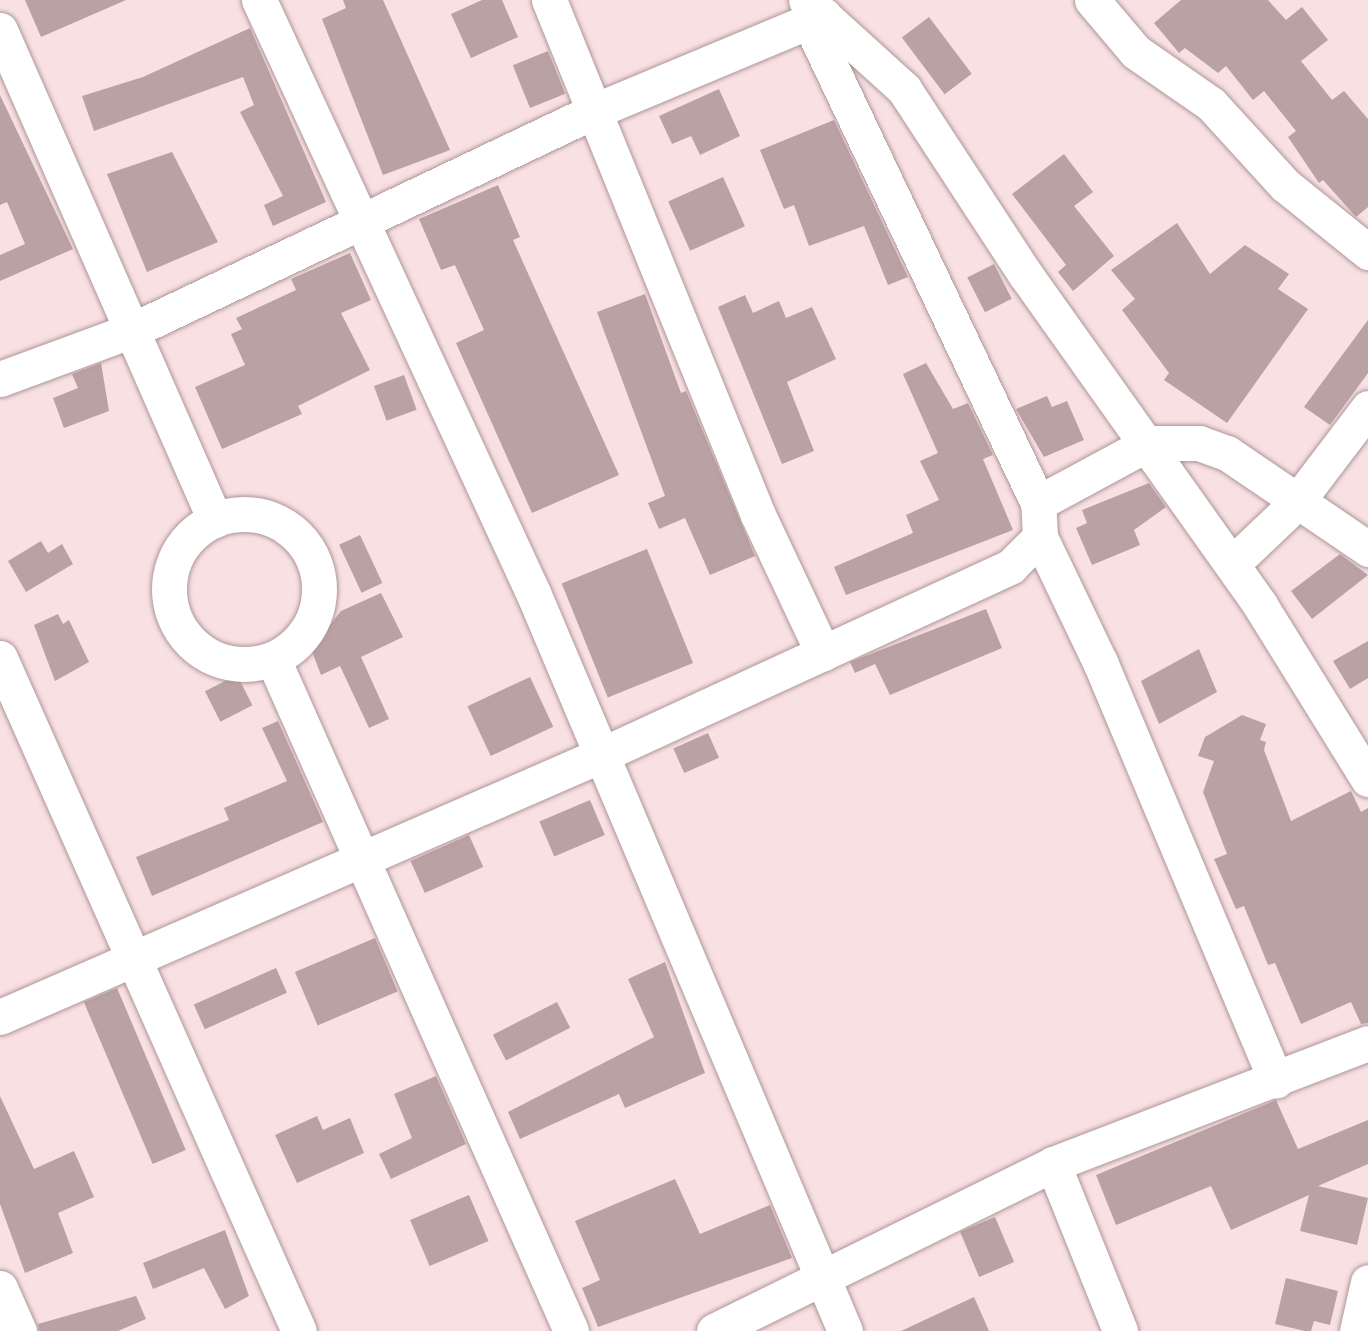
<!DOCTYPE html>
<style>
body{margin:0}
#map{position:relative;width:1368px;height:1331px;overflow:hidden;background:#f9e0e3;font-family:"PT Sans",sans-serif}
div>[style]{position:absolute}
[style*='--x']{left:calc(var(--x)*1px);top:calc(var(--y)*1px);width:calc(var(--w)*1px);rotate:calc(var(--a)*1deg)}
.building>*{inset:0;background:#b9a1a4;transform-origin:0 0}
.roads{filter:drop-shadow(0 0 2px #ad9698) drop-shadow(0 0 2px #ad9698)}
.minor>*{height:35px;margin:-17.5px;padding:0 17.5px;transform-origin:17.5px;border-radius:17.5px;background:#fff}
.minor>.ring{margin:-17.5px;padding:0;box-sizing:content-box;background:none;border:35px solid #fff;border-radius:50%}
span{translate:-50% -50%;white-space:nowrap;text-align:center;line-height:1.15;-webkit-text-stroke:5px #fcf2f2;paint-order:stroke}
</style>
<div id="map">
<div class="building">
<i style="clip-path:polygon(25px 0,126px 0,41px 37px)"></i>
<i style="clip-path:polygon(343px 0,383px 0,450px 150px,383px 175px,322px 19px,346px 8px)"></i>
<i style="clip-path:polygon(482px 0,502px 0,518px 37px,471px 58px,451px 14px)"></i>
<i style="clip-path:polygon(1181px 0,1268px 0,1286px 20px,1302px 7px,1328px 40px,1301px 61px,1332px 100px,1344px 91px,1368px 119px,1368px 207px,1356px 217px,1323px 180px,1319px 183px,1288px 137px,1296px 131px,1264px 91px,1253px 100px,1226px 66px,1218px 73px,1185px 48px,1179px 53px,1154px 23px)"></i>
<i style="left:929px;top:17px;width:71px;height:34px;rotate:53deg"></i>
<i style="clip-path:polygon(250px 28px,326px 202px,273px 226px,264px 205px,283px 196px,240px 112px,254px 105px,243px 77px,94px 131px,82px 96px,143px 77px)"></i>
<i style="left:548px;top:51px;width:46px;height:38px;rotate:68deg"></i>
<i style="clip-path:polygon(719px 89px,740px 136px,700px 155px,691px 136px,672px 144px,659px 116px)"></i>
<i style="clip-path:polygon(0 95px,73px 249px,0 281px,0 255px,25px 244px,7px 202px,0 205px)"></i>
<i style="clip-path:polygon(834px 120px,908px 277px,888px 285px,864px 226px,809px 246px,794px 205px,784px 209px,760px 150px)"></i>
<i style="clip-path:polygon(172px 152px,218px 242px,147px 272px,107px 174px)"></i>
<i style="clip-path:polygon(1064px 154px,1093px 192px,1074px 206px,1114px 256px,1073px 291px,1058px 272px,1066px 265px,1012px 194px)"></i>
<i style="left:723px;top:177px;width:54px;height:60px;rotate:66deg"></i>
<i style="clip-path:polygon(498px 185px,520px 237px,513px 240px,619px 475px,532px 513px,456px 343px,484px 330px,455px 265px,441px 270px,419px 219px)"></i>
<i style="clip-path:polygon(1177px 223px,1210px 274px,1245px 245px,1289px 274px,1278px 289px,1308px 309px,1227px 423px,1164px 380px,1169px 373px,1122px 310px,1135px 299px,1111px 270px)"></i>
<i style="clip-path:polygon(350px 253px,371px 300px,341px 313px,370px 370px,298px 406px,302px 414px,222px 449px,195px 387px,245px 365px,231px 334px,242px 329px,236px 318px,296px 290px,291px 279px)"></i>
<i style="left:994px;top:264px;width:39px;height:30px;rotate:63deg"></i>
<i style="clip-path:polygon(645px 294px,681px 393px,686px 391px,755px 556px,710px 575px,685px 518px,659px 529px,648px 503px,665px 496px,597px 312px)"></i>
<i style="clip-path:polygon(745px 295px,753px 313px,779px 301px,786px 318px,812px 307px,836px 359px,787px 382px,814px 451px,782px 464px,718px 307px)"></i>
<i style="clip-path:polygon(1368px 320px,1368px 373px,1330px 425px,1304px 407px)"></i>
<i style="clip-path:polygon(101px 363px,109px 411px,64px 428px,53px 398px,78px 388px,72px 374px)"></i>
<i style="clip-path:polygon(926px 363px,953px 409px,968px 403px,993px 455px,983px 459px,1013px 530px,846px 595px,834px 567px,913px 533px,906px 515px,939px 500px,920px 461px,938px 453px,903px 374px)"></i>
<i style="left:404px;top:375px;width:37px;height:32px;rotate:70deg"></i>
<i style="clip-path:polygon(1047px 396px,1052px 407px,1067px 401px,1084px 440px,1044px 457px,1016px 409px)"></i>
<i style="clip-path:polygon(1149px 483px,1166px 507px,1134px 530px,1140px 545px,1092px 565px,1076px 528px,1087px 523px,1082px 510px)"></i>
<i style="left:360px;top:535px;width:53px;height:23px;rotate:65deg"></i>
<i style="clip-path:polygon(41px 541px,48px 553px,62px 544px,73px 564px,26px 592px,8px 561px)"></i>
<i style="left:647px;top:549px;width:123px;height:92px;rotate:68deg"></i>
<i style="clip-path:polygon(1340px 554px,1368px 575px,1312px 619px,1291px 591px)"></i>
<i style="clip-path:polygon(381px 593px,403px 637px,361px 657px,389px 719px,369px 728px,340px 666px,321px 675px,311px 649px,341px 611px)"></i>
<i style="clip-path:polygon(986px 609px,1002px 648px,890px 695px,875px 664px,855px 673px,850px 662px)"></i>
<i style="clip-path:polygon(58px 614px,63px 624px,69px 620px,89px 662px,55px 681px,34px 625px)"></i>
<i style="clip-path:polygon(1368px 641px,1368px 678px,1350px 689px,1333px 661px)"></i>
<i style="clip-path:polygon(1199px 649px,1217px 692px,1159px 724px,1141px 681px)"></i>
<i style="left:237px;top:675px;width:34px;height:36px;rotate:63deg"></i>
<i style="left:530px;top:677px;width:55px;height:69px;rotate:65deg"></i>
<i style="clip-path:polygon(1242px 715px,1266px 724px,1260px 740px,1266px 742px,1264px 750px,1291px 821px,1351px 791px,1361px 812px,1368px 808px,1368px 1023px,1361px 1024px,1351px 1002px,1301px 1024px,1275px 963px,1268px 965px,1244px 906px,1236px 909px,1214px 859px,1227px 854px,1203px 792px,1214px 761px,1198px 756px,1205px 737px)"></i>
<i style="clip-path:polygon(278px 721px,323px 822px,152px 896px,136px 857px,229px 820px,224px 808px,287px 781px,262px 728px)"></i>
<i style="left:708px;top:733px;width:27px;height:38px;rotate:66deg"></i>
<i style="left:590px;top:800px;width:38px;height:55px;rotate:67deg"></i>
<i style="left:469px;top:835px;width:35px;height:64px;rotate:66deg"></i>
<i style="left:375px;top:938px;width:58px;height:87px;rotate:67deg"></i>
<i style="clip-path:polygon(665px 962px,705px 1073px,625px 1108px,619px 1094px,520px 1139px,508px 1112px,654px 1037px,628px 979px)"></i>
<i style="left:276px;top:968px;width:27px;height:90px;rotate:66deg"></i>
<i style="left:117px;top:988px;width:176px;height:36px;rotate:67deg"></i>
<i style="left:557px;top:1002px;width:29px;height:72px;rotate:63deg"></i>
<i style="clip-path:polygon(436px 1076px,466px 1144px,391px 1179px,379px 1154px,412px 1138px,394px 1094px)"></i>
<i style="clip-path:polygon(0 1096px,34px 1169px,74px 1151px,94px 1197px,58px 1213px,73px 1253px,25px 1273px,0 1204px)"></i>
<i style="clip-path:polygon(1276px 1100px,1298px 1149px,1368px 1120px,1368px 1164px,1318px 1186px,1368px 1198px,1357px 1245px,1300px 1231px,1309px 1195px,1231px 1230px,1211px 1186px,1116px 1225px,1096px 1175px)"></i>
<i style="clip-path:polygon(317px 1116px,323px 1130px,350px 1118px,364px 1153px,297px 1183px,275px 1135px)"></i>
<i style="clip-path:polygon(675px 1179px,700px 1234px,770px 1205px,792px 1258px,598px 1327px,582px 1288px,600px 1280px,575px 1221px)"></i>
<i style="left:469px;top:1195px;width:50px;height:64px;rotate:67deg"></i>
<i style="left:995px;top:1217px;width:49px;height:38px;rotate:67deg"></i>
<i style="clip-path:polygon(225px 1230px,249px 1296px,225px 1309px,204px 1268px,153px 1289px,143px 1263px)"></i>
<i style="clip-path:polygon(1286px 1278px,1338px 1291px,1330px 1325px,1314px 1321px,1311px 1331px,1305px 1331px,1275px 1324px)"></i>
<i style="clip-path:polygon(136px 1296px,146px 1319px,118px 1331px,39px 1331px,38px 1324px)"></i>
<i style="clip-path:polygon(974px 1297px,989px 1331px,901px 1331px)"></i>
</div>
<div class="roads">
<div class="minor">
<i style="--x:259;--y:0;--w:655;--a:65.19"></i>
<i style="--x:534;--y:595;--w:799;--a:67.09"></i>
<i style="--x:549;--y:0;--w:556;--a:67.91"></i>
<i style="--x:758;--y:515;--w:153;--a:64.8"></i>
<i style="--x:806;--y:0;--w:132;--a:42.2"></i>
<i style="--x:904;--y:89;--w:221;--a:56.8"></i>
<i style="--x:1025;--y:274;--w:406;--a:54.6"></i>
<i style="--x:1260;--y:605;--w:205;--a:58.2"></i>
<i style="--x:1092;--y:0;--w:68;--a:49.8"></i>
<i style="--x:1136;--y:52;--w:91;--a:34.7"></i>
<i style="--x:1211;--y:104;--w:110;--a:47.6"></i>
<i style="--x:1285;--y:185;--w:107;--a:38.9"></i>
<i style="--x:809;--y:21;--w:534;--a:64.59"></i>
<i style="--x:1038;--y:503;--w:126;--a:-28.4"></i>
<i style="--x:1149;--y:443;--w:50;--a:0"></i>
<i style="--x:1199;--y:443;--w:30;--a:20"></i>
<i style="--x:1227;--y:453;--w:171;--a:34.2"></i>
<i style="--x:0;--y:30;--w:535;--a:66.31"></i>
<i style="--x:0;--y:379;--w:144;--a:-20.3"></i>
<i style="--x:135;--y:329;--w:506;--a:-25.4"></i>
<i style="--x:592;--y:112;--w:251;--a:-22.7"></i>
<i class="ring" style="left:169px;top:514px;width:115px;height:115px"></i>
<i style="--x:1040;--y:537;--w:139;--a:64.4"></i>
<i style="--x:1100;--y:662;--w:454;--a:67.2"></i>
<i style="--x:1232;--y:564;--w:88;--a:-43.6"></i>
<i style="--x:1296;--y:503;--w:119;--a:-52.8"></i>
<i style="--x:0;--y:658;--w:736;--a:66.05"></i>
<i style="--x:273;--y:659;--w:735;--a:66.08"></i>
<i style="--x:0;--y:1017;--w:656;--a:-23.55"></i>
<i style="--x:601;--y:755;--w:451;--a:-24.7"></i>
<i style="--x:1011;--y:566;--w:41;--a:-45"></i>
<i style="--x:1040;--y:537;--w:34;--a:-93"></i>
<i style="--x:1053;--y:1164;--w:337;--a:-21"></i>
<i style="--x:0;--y:1288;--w:47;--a:66.2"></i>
<i style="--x:714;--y:1331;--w:378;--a:-26.2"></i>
<i style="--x:1053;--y:1164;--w:180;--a:68.1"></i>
<i style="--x:1357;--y:1331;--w:50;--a:-77.3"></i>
</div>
</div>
</div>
